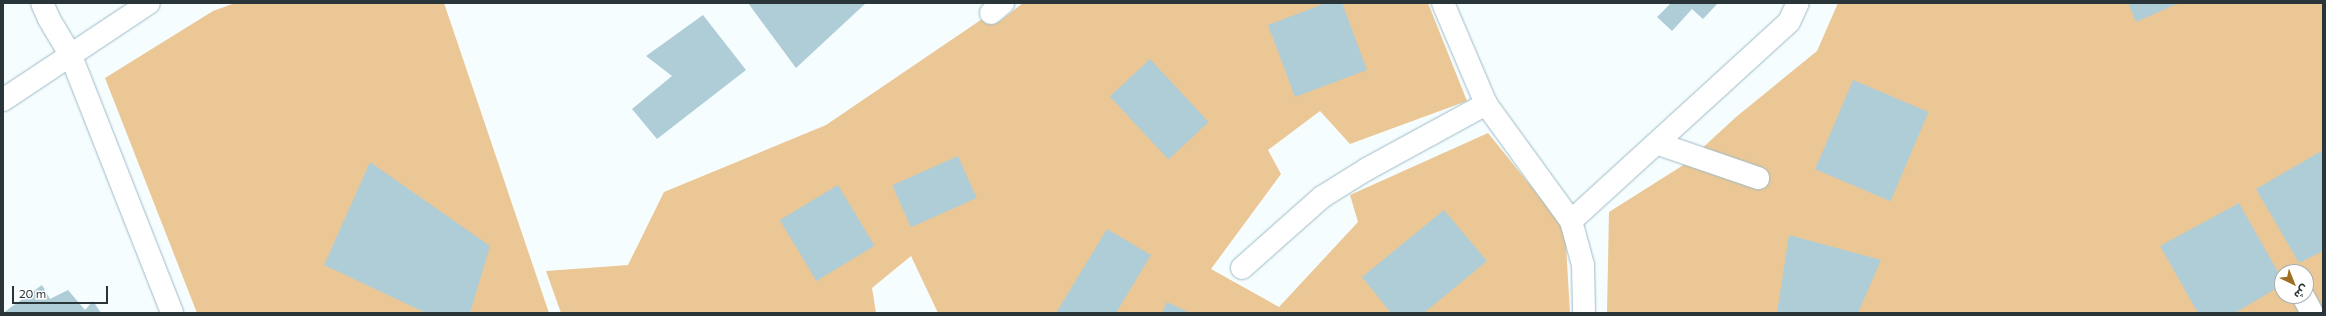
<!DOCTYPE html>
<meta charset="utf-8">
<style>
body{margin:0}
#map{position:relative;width:2326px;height:316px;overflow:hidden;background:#f6fdff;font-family:Commissioner,"Noto Sans Arabic",sans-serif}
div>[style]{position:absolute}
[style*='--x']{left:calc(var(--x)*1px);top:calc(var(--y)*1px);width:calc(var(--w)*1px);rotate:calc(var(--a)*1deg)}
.green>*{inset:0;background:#ecc796}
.building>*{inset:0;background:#aecdd7;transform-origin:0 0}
.roads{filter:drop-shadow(0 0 1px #9dbbc5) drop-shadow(0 0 1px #9dbbc5)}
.street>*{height:22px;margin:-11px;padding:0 11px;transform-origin:11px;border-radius:11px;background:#fff}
span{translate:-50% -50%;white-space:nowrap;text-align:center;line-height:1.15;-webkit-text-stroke:3px #fff;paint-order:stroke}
.frame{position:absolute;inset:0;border:4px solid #293539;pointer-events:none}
.north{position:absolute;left:2274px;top:264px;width:40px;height:40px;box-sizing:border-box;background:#fff;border:1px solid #a9aeb0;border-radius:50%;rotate:137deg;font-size:11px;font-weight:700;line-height:16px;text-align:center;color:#293539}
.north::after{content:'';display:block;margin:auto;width:14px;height:18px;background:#9f7023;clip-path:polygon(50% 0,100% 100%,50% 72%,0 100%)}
.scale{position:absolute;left:12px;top:286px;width:96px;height:18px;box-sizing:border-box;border:2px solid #293539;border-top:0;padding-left:5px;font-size:12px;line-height:14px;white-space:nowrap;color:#293539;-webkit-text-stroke:3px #fff;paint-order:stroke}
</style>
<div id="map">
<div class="green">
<i style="clip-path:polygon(235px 3px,444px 3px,549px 313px,197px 313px,105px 78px,213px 11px)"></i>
<i style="clip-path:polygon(1023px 3px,1428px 3px,1467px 101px,1350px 144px,1320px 111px,1268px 150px,1281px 174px,1211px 269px,1279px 307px,1358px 222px,1350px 195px,1488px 133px,1565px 228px,1570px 313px,938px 313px,911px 256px,872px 288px,876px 313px,561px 313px,546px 271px,628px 265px,664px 192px,826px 125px,991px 13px,999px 22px)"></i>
<i style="clip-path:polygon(evenodd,1838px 3px,2323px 3px,2323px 313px,1607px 313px,1609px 212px,1685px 164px,1736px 117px,1817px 51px,1838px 3px,2282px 272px,2306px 272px,2306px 296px,2282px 296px,2282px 272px)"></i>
</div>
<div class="building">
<i style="clip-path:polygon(748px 3px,866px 3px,796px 68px)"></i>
<i style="clip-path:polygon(1326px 3px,1342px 3px,1367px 70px,1295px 97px,1268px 25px)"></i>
<i style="clip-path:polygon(1671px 3px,1718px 3px,1703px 19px,1692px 9px,1672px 31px,1657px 17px)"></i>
<i style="clip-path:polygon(2128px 3px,2179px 3px,2136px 22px)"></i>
<i style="clip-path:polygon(703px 15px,746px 70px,657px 139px,632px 109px,672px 76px,646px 56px)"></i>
<i style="left:1150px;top:59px;width:86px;height:55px;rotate:47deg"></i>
<i style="left:1853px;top:80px;width:82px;height:97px;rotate:23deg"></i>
<i style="clip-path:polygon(2323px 150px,2323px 251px,2299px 263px,2256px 189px)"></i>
<i style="left:958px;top:156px;width:46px;height:72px;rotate:66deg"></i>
<i style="clip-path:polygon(370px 162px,490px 246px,470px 313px,426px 313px,324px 265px)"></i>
<i style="left:838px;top:185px;width:71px;height:68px;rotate:59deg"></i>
<i style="clip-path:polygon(2239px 203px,2282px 279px,2282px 285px,2235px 313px,2198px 313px,2160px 246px)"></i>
<i style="clip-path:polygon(1444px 210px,1487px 261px,1424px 313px,1391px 313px,1362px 277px)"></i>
<i style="clip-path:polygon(1107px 229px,1151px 255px,1116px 313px,1056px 313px)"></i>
<i style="clip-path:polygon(1789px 235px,1881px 260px,1858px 313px,1777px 313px)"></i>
<i style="clip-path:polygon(42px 285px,50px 299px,68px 290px,85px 310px,93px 301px,101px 313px,3px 313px)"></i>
<i style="clip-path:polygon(1167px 302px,1190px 313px,1162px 313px)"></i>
</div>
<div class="roads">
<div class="street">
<i style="--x:42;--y:3;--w:17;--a:66"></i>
<i style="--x:49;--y:19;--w:43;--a:59.3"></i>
<i style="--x:71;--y:56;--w:276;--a:68.5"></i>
<i style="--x:1443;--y:3;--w:110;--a:66.9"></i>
<i style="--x:1486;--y:104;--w:145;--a:54"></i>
<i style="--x:1571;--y:221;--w:46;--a:74.7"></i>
<i style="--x:1583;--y:265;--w:48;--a:88.8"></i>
<i style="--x:991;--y:13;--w:16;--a:-40"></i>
<i style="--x:3;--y:100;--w:175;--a:-33.6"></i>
<i style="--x:1659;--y:144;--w:105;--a:19"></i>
<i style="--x:1571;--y:221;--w:295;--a:-42.4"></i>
<i style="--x:1789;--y:22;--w:21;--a:-65"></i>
<i style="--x:1242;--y:268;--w:107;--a:-41.6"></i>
<i style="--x:1322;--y:197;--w:53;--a:-31.9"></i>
<i style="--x:1367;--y:169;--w:136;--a:-28.6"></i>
<i style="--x:2303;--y:296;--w:19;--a:62"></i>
</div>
</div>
<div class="frame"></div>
<div class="north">ش</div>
<div class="scale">20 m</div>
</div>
